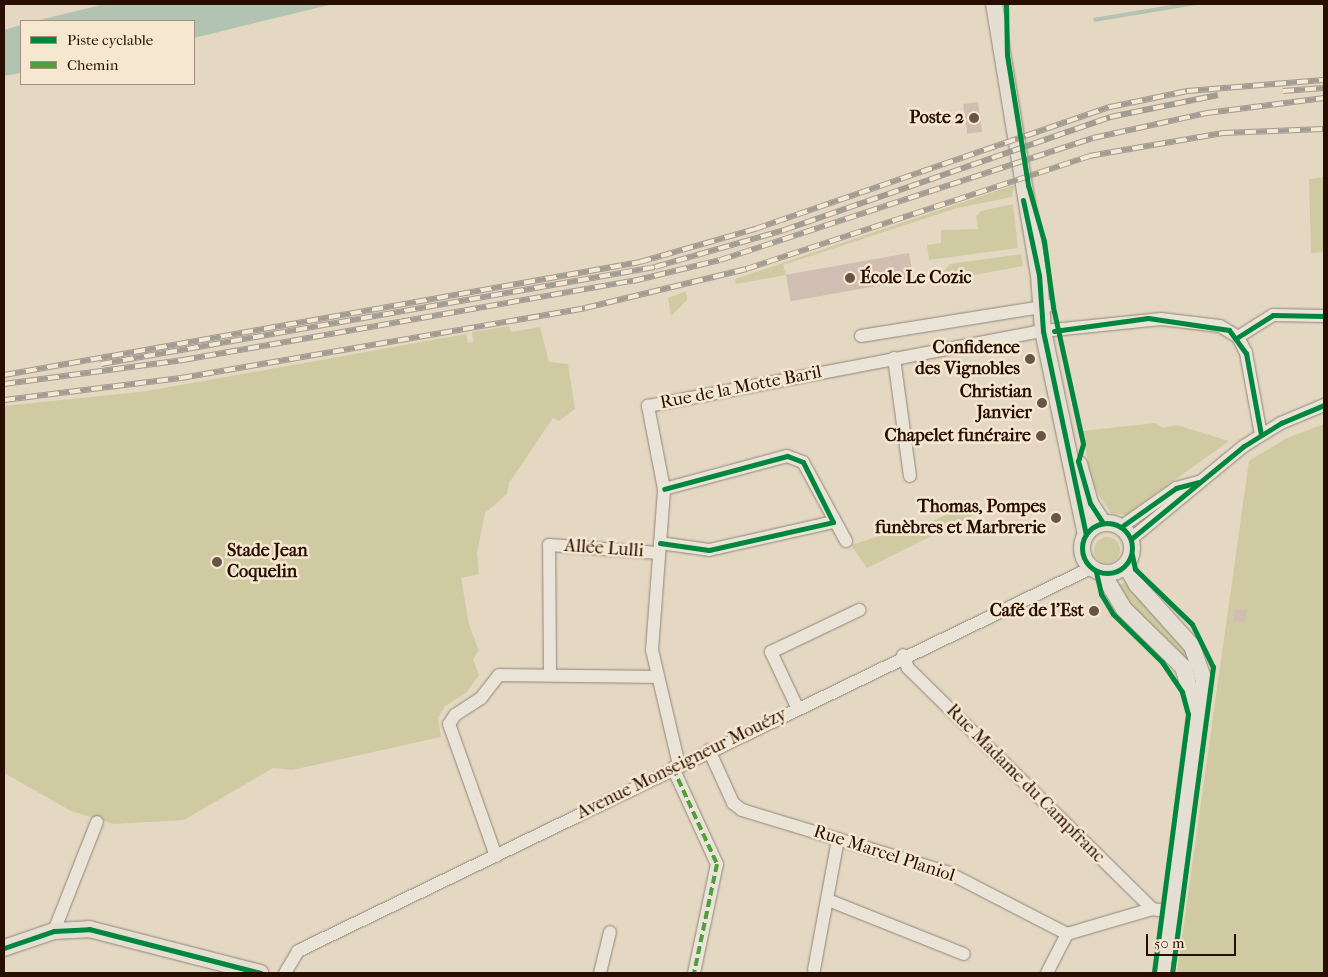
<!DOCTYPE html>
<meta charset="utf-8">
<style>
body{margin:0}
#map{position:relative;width:1328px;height:977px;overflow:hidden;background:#e4d8c3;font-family:"IM FELL French Canon",serif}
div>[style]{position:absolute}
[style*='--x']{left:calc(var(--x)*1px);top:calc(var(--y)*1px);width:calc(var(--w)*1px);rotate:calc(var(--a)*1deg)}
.green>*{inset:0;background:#d0caa3}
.round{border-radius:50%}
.water>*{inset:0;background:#b2c4b1}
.building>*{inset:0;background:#cfbeb1;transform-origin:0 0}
.roads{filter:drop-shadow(0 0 1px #908679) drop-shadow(0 0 1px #908679)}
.minor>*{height:12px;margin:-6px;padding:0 6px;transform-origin:6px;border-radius:6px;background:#e9e3d8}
.major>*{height:16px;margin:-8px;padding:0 8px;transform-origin:8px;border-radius:8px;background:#e5ded2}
.major>.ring{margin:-8px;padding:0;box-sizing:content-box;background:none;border:16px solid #e5ded2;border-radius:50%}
.rail>*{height:5.5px;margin-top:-2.75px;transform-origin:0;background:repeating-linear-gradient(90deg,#f6e8d0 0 11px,#a39c93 0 22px);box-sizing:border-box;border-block:1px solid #a39c93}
.quiet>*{height:4px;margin-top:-2px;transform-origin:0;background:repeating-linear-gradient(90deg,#519f3c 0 8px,transparent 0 12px)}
.cycleway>*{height:5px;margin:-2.5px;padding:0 2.5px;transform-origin:2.5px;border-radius:2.5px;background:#00873e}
.cycleway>.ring{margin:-2.5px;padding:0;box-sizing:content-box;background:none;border:5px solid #00873e;border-radius:50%}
.dots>*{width:14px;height:14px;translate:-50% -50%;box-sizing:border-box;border:2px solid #f6e8d0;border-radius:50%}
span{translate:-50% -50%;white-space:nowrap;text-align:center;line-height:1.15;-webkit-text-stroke:5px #f6e8d0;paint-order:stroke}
.poi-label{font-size:18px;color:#280e00;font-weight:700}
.right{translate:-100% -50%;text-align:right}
.left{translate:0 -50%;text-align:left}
.street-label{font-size:18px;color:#280e00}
.frame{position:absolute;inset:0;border:5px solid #280e00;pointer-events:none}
.legend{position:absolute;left:20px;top:20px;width:175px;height:65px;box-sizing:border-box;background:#f6e8d0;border:1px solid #a4917d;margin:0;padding:6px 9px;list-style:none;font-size:15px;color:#280e00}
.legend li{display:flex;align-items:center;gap:10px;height:25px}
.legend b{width:25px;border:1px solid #a4917d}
.scale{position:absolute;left:1146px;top:934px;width:90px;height:22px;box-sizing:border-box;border:2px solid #280e00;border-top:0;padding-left:6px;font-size:15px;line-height:18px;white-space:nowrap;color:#280e00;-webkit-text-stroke:4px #f6e8d0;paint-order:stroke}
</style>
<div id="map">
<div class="green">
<i style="clip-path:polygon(1324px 177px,1324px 252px,1311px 253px,1309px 179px)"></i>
<i style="clip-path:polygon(1014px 185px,1012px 197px,957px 208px,783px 265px,786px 275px,736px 284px,735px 279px)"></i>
<i style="clip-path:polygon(1013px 204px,1018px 248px,929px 260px,927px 245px,941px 243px,941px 230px,978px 229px,976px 217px,981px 211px)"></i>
<i style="clip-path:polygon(1021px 254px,1023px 266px,935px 282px,950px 264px)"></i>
<i style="clip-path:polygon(686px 291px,687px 300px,671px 316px,668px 298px)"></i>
<i style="clip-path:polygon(509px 326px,511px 332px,540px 327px,549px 362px,568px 364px,575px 409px,559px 421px,553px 418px,509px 483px,507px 494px,485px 513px,477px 553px,479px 574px,461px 578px,469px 625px,479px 650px,473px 659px,479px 675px,466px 693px,445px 706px,438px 718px,441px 737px,292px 770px,273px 768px,184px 820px,114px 824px,71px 811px,4px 773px,4px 406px,147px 391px,466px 334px,468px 343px,473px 342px,472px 332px)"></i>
<i style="clip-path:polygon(1155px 423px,1163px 428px,1177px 425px,1229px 441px,1126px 515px,1111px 513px,1091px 483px,1083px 431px)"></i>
<i style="clip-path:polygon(1324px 424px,1324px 973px,1177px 973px,1249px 461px,1287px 438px)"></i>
<i style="clip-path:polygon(967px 505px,972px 516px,867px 568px,851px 545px,909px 527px,911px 531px)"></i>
<i class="round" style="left:1094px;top:537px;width:26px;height:26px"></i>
<i style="clip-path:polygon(1126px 582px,1181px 639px,1199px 679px,1128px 608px,1114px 587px)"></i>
</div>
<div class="water">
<i style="clip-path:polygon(105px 4px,333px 4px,194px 38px,194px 21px,35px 21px)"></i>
<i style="clip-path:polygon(1177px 4px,1202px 4px,1094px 22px,1093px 18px)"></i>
<i style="clip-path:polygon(21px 25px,21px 73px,4px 76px,4px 30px)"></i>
</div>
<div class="building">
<i style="left:978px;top:102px;width:30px;height:15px;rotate:82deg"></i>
<i style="left:909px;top:253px;width:27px;height:125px;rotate:80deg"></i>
<i style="clip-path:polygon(1235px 609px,1247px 610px,1245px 622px,1233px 621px)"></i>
</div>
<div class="roads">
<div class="minor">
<i style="--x:861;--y:336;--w:190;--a:-9.1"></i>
<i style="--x:1238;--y:337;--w:41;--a:-32.2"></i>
<i style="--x:1273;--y:315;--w:51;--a:1.1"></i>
<i style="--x:894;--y:358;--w:119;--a:82.3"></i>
<i style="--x:664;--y:489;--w:127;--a:-15"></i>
<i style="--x:787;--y:456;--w:17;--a:21"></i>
<i style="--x:803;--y:462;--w:90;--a:61.4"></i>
<i style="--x:1121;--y:527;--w:67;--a:-35.3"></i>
<i style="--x:1176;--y:488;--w:23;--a:-15"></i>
<i style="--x:1131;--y:539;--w:146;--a:-39.5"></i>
<i style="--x:1244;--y:446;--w:44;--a:-31.9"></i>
<i style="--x:1281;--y:423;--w:47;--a:-22.7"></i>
<i style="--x:660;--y:543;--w:49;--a:8.1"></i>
<i style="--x:709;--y:550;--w:127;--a:-12.7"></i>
<i style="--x:903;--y:655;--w:14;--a:69"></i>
<i style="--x:908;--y:668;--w:343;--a:44.6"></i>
<i style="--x:550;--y:674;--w:129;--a:-90.4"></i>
<i style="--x:549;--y:545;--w:110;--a:4.2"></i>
<i style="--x:797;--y:707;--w:61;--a:-115.3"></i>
<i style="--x:771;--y:652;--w:98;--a:-25.5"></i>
<i style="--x:709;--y:750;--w:58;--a:65.6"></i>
<i style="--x:733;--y:803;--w:11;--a:38"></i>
<i style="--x:742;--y:810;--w:216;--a:16.9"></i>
<i style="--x:949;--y:873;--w:133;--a:27.3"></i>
<i style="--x:1067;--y:934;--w:89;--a:-16.4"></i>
<i style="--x:1152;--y:909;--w:19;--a:9"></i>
<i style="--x:679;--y:765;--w:118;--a:-103.2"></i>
<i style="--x:652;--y:650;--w:161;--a:-85.7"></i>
<i style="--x:664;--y:489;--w:85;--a:-100.9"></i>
<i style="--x:648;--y:406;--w:402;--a:-10.8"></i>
<i style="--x:1043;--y:331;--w:119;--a:-5.8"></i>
<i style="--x:1161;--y:319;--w:59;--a:6.8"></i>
<i style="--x:1220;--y:326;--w:21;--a:31"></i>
<i style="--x:1238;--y:337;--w:18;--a:63"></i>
<i style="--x:1246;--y:353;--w:83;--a:79.6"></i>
<i style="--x:673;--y:768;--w:106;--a:65.4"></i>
<i style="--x:717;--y:864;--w:111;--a:101.9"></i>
<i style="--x:496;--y:856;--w:140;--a:-109.6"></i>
<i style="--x:449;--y:724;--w:11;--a:-56"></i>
<i style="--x:455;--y:715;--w:31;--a:-33"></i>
<i style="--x:481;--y:698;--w:29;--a:-52"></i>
<i style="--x:499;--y:675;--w:159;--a:0.7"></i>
<i style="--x:828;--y:900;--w:146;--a:21.7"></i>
<i style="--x:54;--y:931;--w:117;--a:-68.5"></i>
<i style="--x:814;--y:970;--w:133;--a:-79.6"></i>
<i style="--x:285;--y:973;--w:26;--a:-59"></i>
<i style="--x:298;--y:951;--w:881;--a:-25.78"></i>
<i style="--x:600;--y:973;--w:42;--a:-76.3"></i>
<i style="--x:1047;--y:973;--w:44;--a:-62.9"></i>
</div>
<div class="major">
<i style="--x:994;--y:4;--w:275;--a:80.6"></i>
<i style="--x:1039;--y:275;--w:56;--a:85.9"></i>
<i style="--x:1043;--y:331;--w:208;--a:78.1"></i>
<i style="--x:1079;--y:464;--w:41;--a:74.2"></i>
<i style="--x:1090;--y:503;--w:24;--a:57"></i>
<i class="ring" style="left:1082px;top:523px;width:34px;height:34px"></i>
<i style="--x:1126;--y:566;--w:22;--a:60"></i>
<i style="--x:1137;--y:585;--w:82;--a:48"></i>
<i style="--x:1192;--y:646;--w:37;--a:71"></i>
<i style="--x:1204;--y:681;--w:295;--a:98.2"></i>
<i style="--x:1103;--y:574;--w:41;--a:59"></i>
<i style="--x:1124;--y:609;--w:83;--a:44.5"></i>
<i style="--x:1183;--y:667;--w:43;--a:73.7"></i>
<i style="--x:4;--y:948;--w:53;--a:-18.8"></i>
<i style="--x:54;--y:931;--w:35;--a:-3"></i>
<i style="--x:89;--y:929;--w:177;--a:14.4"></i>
</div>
</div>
<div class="rail">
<i style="--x:1283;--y:91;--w:41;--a:-4.2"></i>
<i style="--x:101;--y:364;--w:562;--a:-9.93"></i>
<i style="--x:655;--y:267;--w:134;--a:-16"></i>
<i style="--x:784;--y:230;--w:345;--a:-19.1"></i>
<i style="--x:1110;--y:117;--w:110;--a:-11.5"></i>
<i style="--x:4;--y:375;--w:646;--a:-10.07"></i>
<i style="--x:640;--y:262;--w:120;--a:-16"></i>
<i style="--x:755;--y:229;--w:375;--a:-19"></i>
<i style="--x:1110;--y:107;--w:79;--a:-11.7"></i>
<i style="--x:1187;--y:91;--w:137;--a:-4.6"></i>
<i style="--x:4;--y:384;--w:181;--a:-7.6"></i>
<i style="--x:183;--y:360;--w:457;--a:-10"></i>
<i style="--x:633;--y:281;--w:89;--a:-13.6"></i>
<i style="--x:720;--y:260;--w:392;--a:-18.1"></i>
<i style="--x:1093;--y:138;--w:117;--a:-12.4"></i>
<i style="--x:1207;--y:113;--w:118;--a:-7.3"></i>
<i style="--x:4;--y:400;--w:178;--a:-7.1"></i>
<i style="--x:181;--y:378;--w:410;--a:-9.8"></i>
<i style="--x:585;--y:308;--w:166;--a:-13.6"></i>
<i style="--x:746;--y:269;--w:361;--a:-18.2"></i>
<i style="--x:1089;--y:156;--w:136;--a:-9.7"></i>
<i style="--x:1223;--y:133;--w:101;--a:-2.3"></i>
</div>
<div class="quiet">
<i style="--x:673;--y:768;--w:106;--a:65.4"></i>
<i style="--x:717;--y:864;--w:111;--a:101.9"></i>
</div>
<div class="cycleway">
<i style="--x:1006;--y:4;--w:51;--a:88.9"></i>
<i style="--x:1007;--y:55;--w:132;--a:80.8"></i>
<i style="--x:1028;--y:185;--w:58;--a:74.1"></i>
<i style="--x:1044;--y:241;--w:67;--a:82.2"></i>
<i style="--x:1053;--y:307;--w:140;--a:77.6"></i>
<i style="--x:1083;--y:444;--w:18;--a:106"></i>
<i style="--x:1078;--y:461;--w:44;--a:74.1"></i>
<i style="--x:1090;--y:503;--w:24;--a:57"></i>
<i style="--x:1023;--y:200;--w:77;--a:78"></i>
<i style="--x:1039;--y:275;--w:56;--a:85.9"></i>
<i style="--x:1043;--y:331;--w:208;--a:78.1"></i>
<i style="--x:1054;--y:331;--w:95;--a:-7.9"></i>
<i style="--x:1148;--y:318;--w:82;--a:8.4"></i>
<i style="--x:1229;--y:330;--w:29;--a:54"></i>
<i style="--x:1246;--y:353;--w:83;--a:79.6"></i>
<i style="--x:1238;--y:337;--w:41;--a:-32.2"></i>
<i style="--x:1273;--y:315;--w:51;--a:1.1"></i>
<i class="ring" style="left:1082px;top:523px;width:45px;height:45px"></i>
<i style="--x:1121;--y:527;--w:67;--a:-35.3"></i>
<i style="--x:1176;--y:488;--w:23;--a:-15"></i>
<i style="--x:1131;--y:539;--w:146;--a:-39.5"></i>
<i style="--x:1244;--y:446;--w:44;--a:-31.9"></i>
<i style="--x:1281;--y:423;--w:47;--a:-22.7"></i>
<i style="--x:660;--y:543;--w:49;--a:8.1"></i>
<i style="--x:709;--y:550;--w:127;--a:-12.7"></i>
<i style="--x:833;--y:522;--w:67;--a:-116.6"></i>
<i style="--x:803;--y:462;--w:17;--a:-159"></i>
<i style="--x:787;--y:456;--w:127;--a:165"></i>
<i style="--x:1132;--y:555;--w:14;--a:78"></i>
<i style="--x:1135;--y:569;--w:79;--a:44"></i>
<i style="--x:1192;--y:624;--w:48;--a:64"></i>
<i style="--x:1213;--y:667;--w:309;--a:97.6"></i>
<i style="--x:1096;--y:572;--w:23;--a:77"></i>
<i style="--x:1101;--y:594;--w:23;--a:59"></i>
<i style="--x:1113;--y:614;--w:69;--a:44.4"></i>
<i style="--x:1162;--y:662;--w:36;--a:56"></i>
<i style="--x:1182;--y:692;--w:23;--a:75"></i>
<i style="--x:1188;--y:714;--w:261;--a:97.5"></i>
<i style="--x:4;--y:948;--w:53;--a:-18.8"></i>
<i style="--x:54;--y:931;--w:35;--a:-3"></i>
<i style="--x:89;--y:929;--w:177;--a:14.4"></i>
</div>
<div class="dots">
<i style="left:974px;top:118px;background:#6a5544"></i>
<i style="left:850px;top:278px;background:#6a5544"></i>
<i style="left:1030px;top:359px;background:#6a5544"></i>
<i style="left:1042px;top:403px;background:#6a5544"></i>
<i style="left:1041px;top:436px;background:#6a5544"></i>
<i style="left:1056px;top:518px;background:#6a5544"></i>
<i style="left:217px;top:562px;background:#6a5544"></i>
<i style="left:1094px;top:611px;background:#6a5544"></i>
</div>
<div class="poi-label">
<span class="right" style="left:964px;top:118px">Poste 2</span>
<span class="left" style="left:860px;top:278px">École Le Cozic</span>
<span class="right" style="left:1020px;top:359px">Confidence<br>des Vignobles</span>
<span class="right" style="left:1032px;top:403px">Christian<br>Janvier</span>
<span class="right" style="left:1031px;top:436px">Chapelet funéraire</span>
<span class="right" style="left:1046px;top:518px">Thomas, Pompes<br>funèbres et Marbrerie</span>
<span class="left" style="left:227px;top:562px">Stade Jean<br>Coquelin</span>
<span class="right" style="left:1084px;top:611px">Café de l'Est</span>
</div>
<div class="street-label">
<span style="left:741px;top:388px;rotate:-11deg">Rue de la Motte Baril</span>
<span style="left:604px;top:549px;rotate:4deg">Allée Lulli</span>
<span style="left:682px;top:764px;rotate:-26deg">Avenue Monseigneur Mouézy</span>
<span style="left:1025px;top:784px;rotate:45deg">Rue Madame du Campfranc</span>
<span style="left:884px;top:854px;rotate:18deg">Rue Marcel Planiol</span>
</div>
<div class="frame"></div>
<ul class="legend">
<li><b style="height:6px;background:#00873e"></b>Piste cyclable</li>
<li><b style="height:6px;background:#519f3c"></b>Chemin</li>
</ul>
<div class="scale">50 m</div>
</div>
